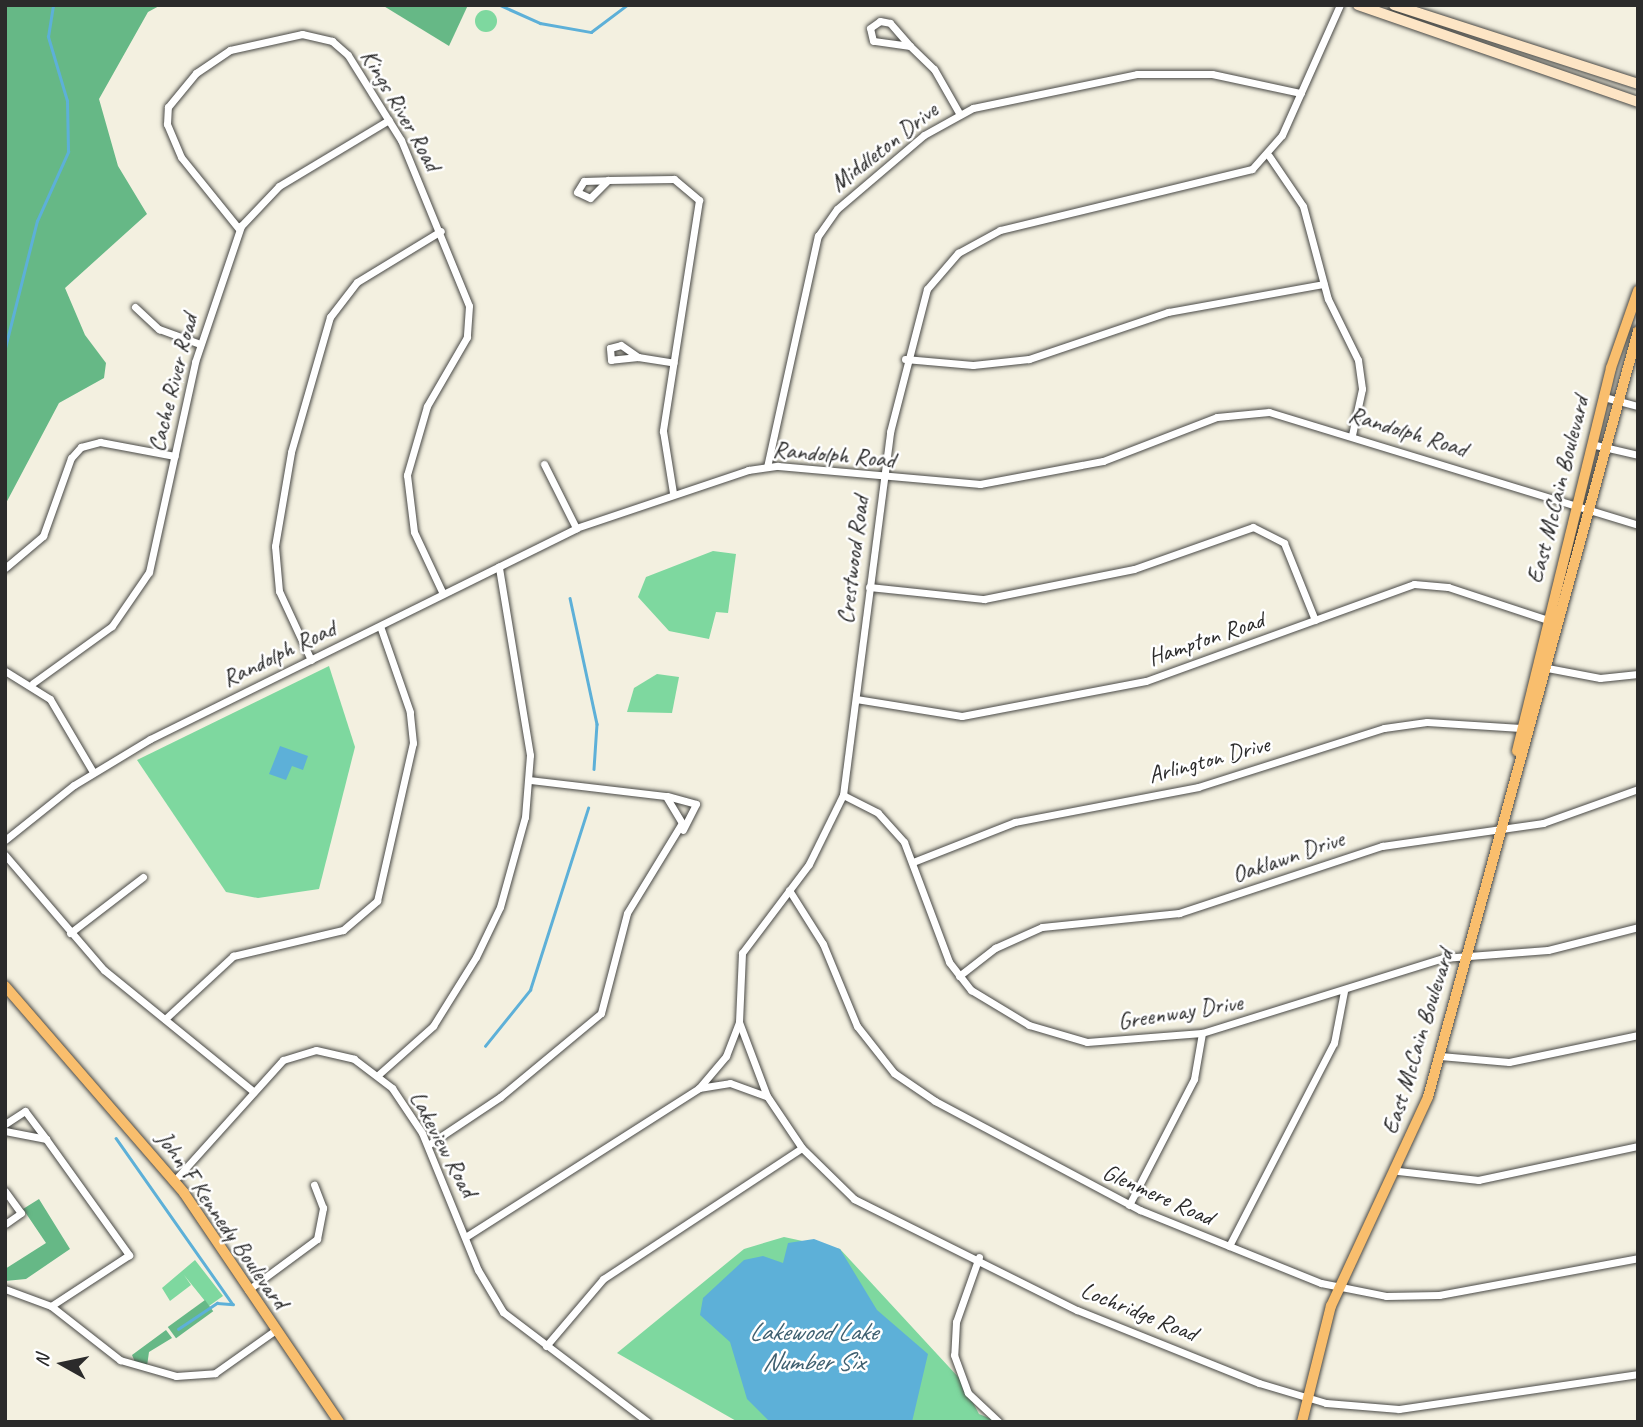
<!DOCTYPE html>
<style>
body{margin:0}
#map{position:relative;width:1643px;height:1427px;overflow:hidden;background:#f3f0e0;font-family:Caveat,sans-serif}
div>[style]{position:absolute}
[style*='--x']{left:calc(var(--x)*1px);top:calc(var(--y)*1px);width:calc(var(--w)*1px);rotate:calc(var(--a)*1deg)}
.green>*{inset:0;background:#7ed89f}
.round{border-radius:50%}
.forest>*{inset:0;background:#66b886;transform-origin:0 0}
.water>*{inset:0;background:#5db0d8}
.stream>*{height:2.5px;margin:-1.25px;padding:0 1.25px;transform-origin:1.25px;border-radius:1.25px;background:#5db0d8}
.roads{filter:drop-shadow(0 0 2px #494946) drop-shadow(0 0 2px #494946)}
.street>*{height:7px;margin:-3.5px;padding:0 3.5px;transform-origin:3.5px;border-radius:3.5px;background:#fff}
.secondary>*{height:10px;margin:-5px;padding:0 5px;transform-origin:5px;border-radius:5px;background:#fde5c5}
.primary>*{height:10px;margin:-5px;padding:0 5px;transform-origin:5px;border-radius:5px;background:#f9be6d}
span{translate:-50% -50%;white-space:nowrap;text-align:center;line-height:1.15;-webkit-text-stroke:5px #fff;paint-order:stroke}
.street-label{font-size:24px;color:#2b2b2b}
.water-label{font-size:26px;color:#3f6070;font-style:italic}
.frame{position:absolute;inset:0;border:7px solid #2b2b2b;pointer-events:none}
.north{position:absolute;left:28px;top:1329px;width:70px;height:70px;-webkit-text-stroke:5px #fff;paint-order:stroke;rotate:279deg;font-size:19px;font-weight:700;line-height:28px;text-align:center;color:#2b2b2b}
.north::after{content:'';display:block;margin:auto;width:24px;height:32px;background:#2b2b2b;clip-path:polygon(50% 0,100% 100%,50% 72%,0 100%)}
</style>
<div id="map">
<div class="green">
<i class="round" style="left:475px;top:10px;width:22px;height:22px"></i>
<i style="clip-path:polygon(713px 551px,736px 554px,728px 613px,716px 612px,709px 639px,669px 631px,638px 597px,646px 577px)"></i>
<i style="clip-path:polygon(329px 666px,355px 747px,319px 889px,258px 898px,226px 892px,137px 760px)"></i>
<i style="clip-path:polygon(657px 674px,679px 677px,672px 713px,627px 712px,634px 688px)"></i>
<i style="clip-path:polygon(784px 1237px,840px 1249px,961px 1380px,979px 1414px,999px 1422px,738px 1422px,617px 1353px,744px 1249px)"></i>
<i style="clip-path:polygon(195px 1260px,223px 1296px,209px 1306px,184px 1275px,191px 1285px,170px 1301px,162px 1288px)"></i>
</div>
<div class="forest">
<i style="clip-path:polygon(5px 5px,161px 5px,148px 12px,99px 99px,118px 166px,147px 214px,65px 288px,85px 335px,106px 363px,104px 378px,59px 403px,5px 505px)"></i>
<i style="clip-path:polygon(382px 5px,468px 5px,449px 46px)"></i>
<i style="clip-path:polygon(39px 1199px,70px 1249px,26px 1279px,5px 1281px,5px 1269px,46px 1243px,23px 1209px)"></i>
<i style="left:205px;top:1300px;width:14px;height:46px;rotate:54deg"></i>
<i style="clip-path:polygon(166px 1330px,172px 1338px,149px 1352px,147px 1366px,135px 1362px,132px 1355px)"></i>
</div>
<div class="water">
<i style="clip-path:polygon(280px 746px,308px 756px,303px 770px,292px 766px,286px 780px,269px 774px)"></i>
<i style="clip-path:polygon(814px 1239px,840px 1249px,877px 1310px,928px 1354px,912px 1422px,770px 1422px,747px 1399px,730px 1342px,700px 1315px,703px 1298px,744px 1260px,763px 1256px,783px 1263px,788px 1243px)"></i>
</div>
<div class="stream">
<i style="--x:500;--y:5;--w:44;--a:24.2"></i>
<i style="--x:540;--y:23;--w:52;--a:10"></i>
<i style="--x:591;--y:32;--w:45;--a:-36.9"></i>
<i style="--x:5;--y:348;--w:131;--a:-75.9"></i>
<i style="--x:37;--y:221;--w:76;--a:-65.8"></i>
<i style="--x:68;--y:152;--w:51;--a:-91.1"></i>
<i style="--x:67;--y:101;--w:67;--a:-106.5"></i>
<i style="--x:48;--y:37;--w:32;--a:-81"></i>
<i style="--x:570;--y:598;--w:129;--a:77.9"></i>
<i style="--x:597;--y:724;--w:45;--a:93.8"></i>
<i style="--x:485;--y:1046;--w:72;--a:-51.2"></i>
<i style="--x:530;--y:990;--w:191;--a:-72.3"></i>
<i style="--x:116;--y:1138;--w:202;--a:54.9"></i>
<i style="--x:178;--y:1329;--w:47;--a:-33.7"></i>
<i style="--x:217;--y:1303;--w:16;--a:4"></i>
</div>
<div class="roads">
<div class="street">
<i style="--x:880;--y:21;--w:10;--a:11"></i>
<i style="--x:890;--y:23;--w:30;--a:49"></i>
<i style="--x:910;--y:46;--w:37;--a:-172"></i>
<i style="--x:873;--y:41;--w:13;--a:-103"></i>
<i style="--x:870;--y:28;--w:12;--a:-35"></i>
<i style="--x:910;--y:46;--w:33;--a:44"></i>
<i style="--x:934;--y:69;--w:51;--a:60.4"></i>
<i style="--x:1269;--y:156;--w:60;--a:55.8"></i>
<i style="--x:1303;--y:206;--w:96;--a:75"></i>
<i style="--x:1328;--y:299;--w:68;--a:63.8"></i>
<i style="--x:1358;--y:360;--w:29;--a:82"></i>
<i style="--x:1362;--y:389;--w:47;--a:102.3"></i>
<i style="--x:608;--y:180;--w:66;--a:-0.9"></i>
<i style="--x:674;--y:179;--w:33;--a:40"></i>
<i style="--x:699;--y:200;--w:234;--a:98.9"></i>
<i style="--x:663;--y:431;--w:63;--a:80.8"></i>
<i style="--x:608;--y:180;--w:25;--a:135"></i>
<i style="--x:590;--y:198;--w:14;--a:-155"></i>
<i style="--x:577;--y:192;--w:13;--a:-58"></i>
<i style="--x:584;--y:181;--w:24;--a:-2"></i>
<i style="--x:239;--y:229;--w:92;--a:-128.9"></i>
<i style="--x:181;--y:157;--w:36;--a:-113"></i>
<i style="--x:167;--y:124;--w:17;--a:-87"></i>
<i style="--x:168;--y:107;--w:44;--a:-50.5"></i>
<i style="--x:196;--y:73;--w:41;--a:-34.1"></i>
<i style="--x:230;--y:50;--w:74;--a:-12.5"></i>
<i style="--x:302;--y:34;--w:31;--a:13"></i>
<i style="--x:332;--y:41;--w:21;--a:41"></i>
<i style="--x:348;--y:55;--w:100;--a:58.1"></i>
<i style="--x:401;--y:140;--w:179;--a:67.7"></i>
<i style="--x:469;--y:306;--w:31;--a:94"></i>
<i style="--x:467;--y:337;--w:80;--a:120.1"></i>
<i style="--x:427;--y:406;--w:72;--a:106.2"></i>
<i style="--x:407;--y:475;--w:57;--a:83"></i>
<i style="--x:414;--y:532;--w:68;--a:64.9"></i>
<i style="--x:135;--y:307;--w:33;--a:43"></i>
<i style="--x:159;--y:329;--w:44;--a:20.1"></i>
<i style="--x:621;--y:345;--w:21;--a:35"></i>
<i style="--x:638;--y:357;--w:27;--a:174"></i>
<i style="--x:611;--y:360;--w:12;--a:-95"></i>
<i style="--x:610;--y:348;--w:11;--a:-15"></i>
<i style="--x:638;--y:357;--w:36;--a:9"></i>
<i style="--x:905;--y:359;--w:68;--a:5"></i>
<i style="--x:973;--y:365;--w:56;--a:-6.1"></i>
<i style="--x:1029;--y:359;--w:147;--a:-18.7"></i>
<i style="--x:1168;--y:312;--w:158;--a:-10.2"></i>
<i style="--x:1604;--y:397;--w:35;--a:15"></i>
<i style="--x:1591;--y:444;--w:48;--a:13.2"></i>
<i style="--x:544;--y:464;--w:72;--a:63.4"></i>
<i style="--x:767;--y:467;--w:237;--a:-77.6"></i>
<i style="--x:818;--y:236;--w:33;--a:-55"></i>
<i style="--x:837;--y:209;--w:114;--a:-40.4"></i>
<i style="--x:924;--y:135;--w:56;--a:-28.9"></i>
<i style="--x:973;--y:108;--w:167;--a:-11.7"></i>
<i style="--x:1137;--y:74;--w:75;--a:0"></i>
<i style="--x:1212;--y:74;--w:91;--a:12.1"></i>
<i style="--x:5;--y:568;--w:50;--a:-40.1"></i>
<i style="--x:43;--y:536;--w:83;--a:-70.3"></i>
<i style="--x:71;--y:458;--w:15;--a:-48"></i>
<i style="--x:81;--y:447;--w:20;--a:-15"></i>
<i style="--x:100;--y:442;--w:76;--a:10.6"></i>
<i style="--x:869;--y:587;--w:116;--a:6"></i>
<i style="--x:984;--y:599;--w:153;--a:-11.3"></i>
<i style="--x:1134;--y:569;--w:126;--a:-19.4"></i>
<i style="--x:1253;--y:527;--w:35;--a:27"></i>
<i style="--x:1284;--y:543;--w:83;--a:68.1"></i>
<i style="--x:311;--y:660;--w:76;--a:-114.9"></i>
<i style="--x:279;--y:591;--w:45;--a:-95.1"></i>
<i style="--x:275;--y:546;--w:95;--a:-80.3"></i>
<i style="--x:291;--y:452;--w:141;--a:-73.9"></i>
<i style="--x:330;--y:317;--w:44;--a:-52.4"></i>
<i style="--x:357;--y:282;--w:98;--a:-31.3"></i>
<i style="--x:1542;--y:667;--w:59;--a:10.7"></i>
<i style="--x:1600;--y:678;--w:38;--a:-6"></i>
<i style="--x:5;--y:671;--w:53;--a:31.9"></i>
<i style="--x:50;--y:699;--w:85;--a:59.5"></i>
<i style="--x:33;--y:683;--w:97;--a:-35.8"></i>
<i style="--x:112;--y:626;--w:65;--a:-55.6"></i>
<i style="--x:149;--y:572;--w:215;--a:-77.6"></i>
<i style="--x:195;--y:362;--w:144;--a:-71.3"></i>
<i style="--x:241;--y:226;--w:55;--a:-46.5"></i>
<i style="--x:279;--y:186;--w:128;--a:-31"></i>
<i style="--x:856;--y:699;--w:107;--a:9.1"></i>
<i style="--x:962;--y:716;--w:187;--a:-10.8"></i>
<i style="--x:1146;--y:681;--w:285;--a:-19.9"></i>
<i style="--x:1414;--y:584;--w:34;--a:5"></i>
<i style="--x:1448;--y:587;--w:108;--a:18.3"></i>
<i style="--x:843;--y:795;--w:39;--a:27"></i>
<i style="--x:878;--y:813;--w:39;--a:48"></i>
<i style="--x:904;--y:842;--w:128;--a:69.4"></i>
<i style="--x:949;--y:962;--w:36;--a:52"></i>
<i style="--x:971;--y:990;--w:68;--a:31.1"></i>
<i style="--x:1029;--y:1025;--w:60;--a:16.3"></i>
<i style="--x:1087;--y:1042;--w:115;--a:-4.5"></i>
<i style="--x:1202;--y:1033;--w:252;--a:-17.3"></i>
<i style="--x:1443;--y:958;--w:105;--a:-4.4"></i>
<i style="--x:1548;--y:950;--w:93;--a:-14.3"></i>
<i style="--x:667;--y:796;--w:30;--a:15"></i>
<i style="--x:696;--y:804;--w:29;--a:117"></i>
<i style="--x:5;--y:840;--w:88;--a:-38.6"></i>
<i style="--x:74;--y:785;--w:89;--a:-31.2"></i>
<i style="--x:150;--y:739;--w:475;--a:-26.3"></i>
<i style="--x:576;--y:528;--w:182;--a:-18.6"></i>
<i style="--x:748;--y:470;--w:30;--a:-8"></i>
<i style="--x:778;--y:466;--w:203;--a:5.1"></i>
<i style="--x:980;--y:484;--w:125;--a:-10.6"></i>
<i style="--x:1103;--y:461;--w:122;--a:-21.1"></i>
<i style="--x:1217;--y:417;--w:52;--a:-5.5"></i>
<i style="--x:1269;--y:412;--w:386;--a:17"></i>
<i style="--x:5;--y:855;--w:152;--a:49.3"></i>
<i style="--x:104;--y:970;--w:193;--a:39.1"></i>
<i style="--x:913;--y:862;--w:110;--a:-21.4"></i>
<i style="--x:1015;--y:822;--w:186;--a:-10.8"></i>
<i style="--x:1198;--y:787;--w:195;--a:-17.6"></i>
<i style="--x:1384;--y:728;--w:43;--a:-7.9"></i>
<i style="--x:1427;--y:722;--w:94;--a:3.7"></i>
<i style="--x:789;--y:890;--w:64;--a:57.8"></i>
<i style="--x:823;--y:944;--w:89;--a:67.5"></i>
<i style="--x:857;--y:1026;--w:60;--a:51.8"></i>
<i style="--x:894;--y:1073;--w:50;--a:34.3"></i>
<i style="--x:935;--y:1101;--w:232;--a:28"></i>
<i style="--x:1140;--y:1210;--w:195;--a:22"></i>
<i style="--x:1321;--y:1283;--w:66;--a:11.3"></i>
<i style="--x:1386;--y:1296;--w:53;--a:-1.1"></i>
<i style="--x:1439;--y:1295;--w:202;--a:-10.5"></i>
<i style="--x:70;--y:933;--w:92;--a:-37.5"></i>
<i style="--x:959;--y:976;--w:46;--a:-37.9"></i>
<i style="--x:995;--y:948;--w:51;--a:-24.1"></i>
<i style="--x:1042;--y:927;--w:138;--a:-5.8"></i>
<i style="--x:1179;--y:913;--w:214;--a:-18.3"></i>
<i style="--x:1382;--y:846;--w:163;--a:-8.1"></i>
<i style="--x:1543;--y:823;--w:101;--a:-19.7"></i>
<i style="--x:165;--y:1019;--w:93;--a:-42.8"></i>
<i style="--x:233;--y:956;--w:113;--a:-13.3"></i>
<i style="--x:343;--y:930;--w:45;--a:-40.5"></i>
<i style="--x:377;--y:901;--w:162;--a:-77.2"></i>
<i style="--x:413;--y:743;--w:31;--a:-96"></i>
<i style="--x:410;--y:712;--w:91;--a:-109.2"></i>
<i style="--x:739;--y:1022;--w:79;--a:69.3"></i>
<i style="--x:767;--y:1096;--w:63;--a:56.1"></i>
<i style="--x:802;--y:1148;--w:73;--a:44.4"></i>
<i style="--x:854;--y:1199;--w:249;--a:26.5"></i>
<i style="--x:1077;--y:1310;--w:196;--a:21.9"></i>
<i style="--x:1259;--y:1383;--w:70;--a:16.6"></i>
<i style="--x:1326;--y:1403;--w:73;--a:4.7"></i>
<i style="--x:1399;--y:1409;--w:242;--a:-8.3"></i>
<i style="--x:1440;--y:1056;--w:69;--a:5"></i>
<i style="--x:1509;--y:1062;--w:132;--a:-11.8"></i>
<i style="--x:378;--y:1075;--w:74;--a:-41.7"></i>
<i style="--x:433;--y:1026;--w:81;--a:-58.1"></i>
<i style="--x:476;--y:957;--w:55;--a:-64.4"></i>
<i style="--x:500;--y:907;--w:93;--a:-74.5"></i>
<i style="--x:525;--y:817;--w:62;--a:-85.4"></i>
<i style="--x:530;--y:755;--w:191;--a:-99.4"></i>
<i style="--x:699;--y:1088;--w:42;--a:-49.8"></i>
<i style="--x:726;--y:1056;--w:36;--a:-69"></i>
<i style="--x:739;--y:1022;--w:69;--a:-87.5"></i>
<i style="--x:742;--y:953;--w:111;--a:-53"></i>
<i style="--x:809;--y:864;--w:77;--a:-63.8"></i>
<i style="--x:843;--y:795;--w:366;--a:-82.6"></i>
<i style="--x:890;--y:432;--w:148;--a:-75.5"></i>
<i style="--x:927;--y:289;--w:48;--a:-49.3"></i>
<i style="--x:958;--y:253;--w:48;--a:-28.7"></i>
<i style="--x:1000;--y:230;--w:259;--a:-13.6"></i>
<i style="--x:1252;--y:169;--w:45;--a:-48.6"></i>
<i style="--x:1282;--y:135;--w:142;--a:-66"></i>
<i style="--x:5;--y:1124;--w:24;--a:-33"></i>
<i style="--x:25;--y:1111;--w:34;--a:53"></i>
<i style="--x:5;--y:1131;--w:42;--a:11"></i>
<i style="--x:46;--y:1139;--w:143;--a:54.4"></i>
<i style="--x:129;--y:1255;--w:93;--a:146.8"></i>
<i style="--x:428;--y:1145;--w:87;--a:-33.7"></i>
<i style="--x:500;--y:1097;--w:131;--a:-39.7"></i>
<i style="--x:601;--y:1013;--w:103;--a:-75.4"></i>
<i style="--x:627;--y:913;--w:105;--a:-58.6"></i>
<i style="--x:682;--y:823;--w:31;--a:-121"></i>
<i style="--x:666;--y:796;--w:137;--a:-173.3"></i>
<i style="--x:1398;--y:1171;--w:81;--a:6.4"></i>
<i style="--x:1478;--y:1180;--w:164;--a:-12"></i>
<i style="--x:174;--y:1181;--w:163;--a:-48"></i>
<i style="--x:283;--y:1060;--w:34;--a:-17"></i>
<i style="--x:316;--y:1050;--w:39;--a:13"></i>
<i style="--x:354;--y:1059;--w:48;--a:37.3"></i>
<i style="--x:392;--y:1088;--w:54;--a:56.3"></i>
<i style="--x:422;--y:1133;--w:148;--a:67.8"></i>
<i style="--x:478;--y:1270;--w:49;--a:59.2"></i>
<i style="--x:503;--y:1312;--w:182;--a:37.2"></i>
<i style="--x:5;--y:1191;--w:27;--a:54"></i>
<i style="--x:21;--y:1213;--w:19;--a:145"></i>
<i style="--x:1129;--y:1205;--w:142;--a:-62.7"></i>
<i style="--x:1194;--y:1079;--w:47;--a:-80.1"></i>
<i style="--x:467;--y:1236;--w:275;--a:-32.5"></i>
<i style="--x:699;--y:1088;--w:31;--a:-9"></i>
<i style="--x:730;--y:1083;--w:38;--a:20"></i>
<i style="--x:1229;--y:1246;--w:229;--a:-62.7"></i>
<i style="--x:1334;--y:1043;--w:53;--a:-79.1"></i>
<i style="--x:979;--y:1257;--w:69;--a:109.5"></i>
<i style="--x:956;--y:1322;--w:33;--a:93"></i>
<i style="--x:954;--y:1355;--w:40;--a:69.8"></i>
<i style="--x:968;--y:1393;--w:42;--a:43.1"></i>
<i style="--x:5;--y:1289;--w:49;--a:20.3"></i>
<i style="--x:51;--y:1306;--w:88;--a:38"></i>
<i style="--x:120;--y:1360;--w:58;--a:15.9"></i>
<i style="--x:176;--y:1376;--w:39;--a:-4"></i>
<i style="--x:215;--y:1373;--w:72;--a:-35.4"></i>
<i style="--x:248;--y:1290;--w:86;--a:-36.5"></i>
<i style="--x:317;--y:1239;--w:32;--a:-79"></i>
<i style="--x:323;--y:1208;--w:25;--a:-111"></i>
<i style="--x:546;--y:1346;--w:88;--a:-49.6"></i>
<i style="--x:603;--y:1279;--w:238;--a:-33.4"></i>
</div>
<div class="secondary">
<i style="--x:1358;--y:5;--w:296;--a:19.1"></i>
<i style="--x:1394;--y:5;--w:256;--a:17.9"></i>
</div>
<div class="primary">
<i style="--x:1517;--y:751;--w:394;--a:-76.2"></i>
<i style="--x:1611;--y:368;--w:82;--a:-70.7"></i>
<i style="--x:5;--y:986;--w:274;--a:49.1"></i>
<i style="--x:184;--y:1193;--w:277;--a:55.9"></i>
<i style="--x:1302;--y:1422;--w:120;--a:-76"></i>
<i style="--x:1331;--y:1306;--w:230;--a:-65.1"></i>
<i style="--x:1428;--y:1097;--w:794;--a:-74.67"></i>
</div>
</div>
<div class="street-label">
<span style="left:401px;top:110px;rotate:60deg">Kings River Road</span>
<span style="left:884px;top:147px;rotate:-38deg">Middleton Drive</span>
<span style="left:173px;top:383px;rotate:-76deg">Cache River Road</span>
<span style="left:1408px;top:432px;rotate:17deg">Randolph Road</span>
<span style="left:834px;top:455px;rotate:5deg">Randolph Road</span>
<span style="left:1558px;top:490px;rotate:-76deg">East McCain Boulevard</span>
<span style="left:853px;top:560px;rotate:-83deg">Crestwood Road</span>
<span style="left:1206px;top:639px;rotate:-19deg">Hampton Road</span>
<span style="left:279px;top:654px;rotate:-26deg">Randolph Road</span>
<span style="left:1209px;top:760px;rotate:-15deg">Arlington Drive</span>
<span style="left:1288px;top:857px;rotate:-19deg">Oaklawn Drive</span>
<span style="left:1180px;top:1012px;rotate:-9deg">Greenway Drive</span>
<span style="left:1418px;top:1042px;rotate:-73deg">East McCain Boulevard</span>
<span style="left:443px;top:1144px;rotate:62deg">Lakeview Road</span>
<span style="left:1158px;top:1195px;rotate:24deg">Glenmere Road</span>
<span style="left:222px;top:1220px;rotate:55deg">John F Kennedy Boulevard</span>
<span style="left:1139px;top:1312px;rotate:22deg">Lochridge Road</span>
</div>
<div class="water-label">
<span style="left:813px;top:1347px">Lakewood Lake<br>Number Six</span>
</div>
<div class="frame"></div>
<div class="north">N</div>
</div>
